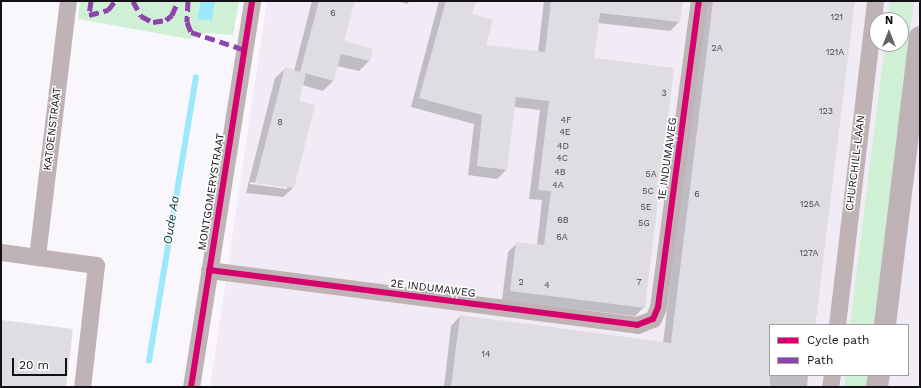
<!DOCTYPE html>
<style>
body{margin:0}
#map{position:relative;width:921px;height:388px;overflow:hidden;background:#faf7fc;font-family:"Work Sans",sans-serif}
div>[style]{position:absolute}
[style*='--x']{left:calc(var(--x)*1px);top:calc(var(--y)*1px);width:calc(var(--w)*1px);rotate:calc(var(--a)*1deg)}
.built>*{inset:0;background:#f1ebf6}
.green>*{inset:0;background:#d0f0d5;transform-origin:0 0}
.water>*{inset:0;background:#9ce8fd}
.shadow>*{inset:0;background:#0003}
.stream>*{height:5.5px;margin:-2.75px;padding:0 2.75px;transform-origin:2.75px;border-radius:2.75px;background:#9ce8fd}
.building>*{inset:0;background:#dfdde1}
.street>*{height:17px;margin:-8.5px;padding:0 8.5px;transform-origin:8.5px;border-radius:8.5px;background:#c0b3b6}
.secondary>*{height:22px;margin:-11px;padding:0 11px;transform-origin:11px;border-radius:11px;background:#beb2b6}
.quiet>*{height:5px;margin-top:-2.5px;transform-origin:0;background:repeating-linear-gradient(90deg,#8e44ad 0 10px,transparent 0 15px)}
.cycleway>*{height:6px;margin:-3px;padding:0 3px;transform-origin:3px;border-radius:3px;background:#d6006c}
span{translate:-50% -50%;white-space:nowrap;text-align:center;line-height:1.15;-webkit-text-stroke:3px #fff;paint-order:stroke}
.number-label{font-size:9px;color:#474549}
.number-label span{-webkit-text-stroke-width:0}
.street-label{font-size:11px;color:#131115}
.water-label{font-size:12px;color:#003540;font-style:italic}
.frame{position:absolute;inset:0;border:2px solid #131115;pointer-events:none}
.legend{position:absolute;left:769px;top:324px;width:140px;height:52px;box-sizing:border-box;background:#fff;border:1px solid #a1a0a1;margin:0;padding:5px 7px;list-style:none;font-size:12px;color:#131115}
.legend li{display:flex;align-items:center;gap:8px;height:20px}
.legend b{width:20px;border:1px solid #a1a0a1}
.north{position:absolute;left:869px;top:12px;width:40px;height:40px;box-sizing:border-box;background:#fff;border:1px solid #a1a0a1;border-radius:50%;rotate:0deg;font-size:11px;font-weight:700;line-height:16px;text-align:center;color:#131115}
.north::after{content:'';display:block;margin:auto;width:14px;height:18px;background:#646266;clip-path:polygon(50% 0,100% 100%,50% 72%,0 100%)}
.scale{position:absolute;left:12px;top:358px;width:55px;height:18px;box-sizing:border-box;border:2px solid #131115;border-top:0;padding-left:5px;font-size:12px;line-height:14px;white-space:nowrap;color:#131115;-webkit-text-stroke:3px #fff;paint-order:stroke}
</style>
<div id="map">
<div class="built">
<i style="clip-path:polygon(evenodd,267px 1px,920px 1px,920px 387px,210px 387px,267px 1px,877px 20px,901px 20px,901px 44px,877px 44px,877px 20px,267px 1px,770px 325px,908px 325px,908px 375px,770px 375px,770px 325px)"></i>
</div>
<div class="green">
<i style="clip-path:polygon(80px 1px,201px 1px,198px 19px,211px 21px,215px 1px,239px 1px,233px 35px,206px 33px,189px 39px,78px 19px)"></i>
<i style="clip-path:polygon(890px 1px,914px 1px,875px 325px,850px 325px,885px 44px,901px 44px,901px 20px,888px 20px)"></i>
<i style="left:845px;top:375px;width:24px;height:12px"></i>
</div>
<div class="water">
<i style="clip-path:polygon(201px 1px,215px 1px,212px 21px,197px 19px)"></i>
</div>
<div class="shadow">
<i style="clip-path:polygon(evenodd,312px 1px,353px 1px,343px 42px,372px 50px,369px 61px,359px 71px,337px 66px,333px 81px,323px 91px,302px 85px,298px 102px,314px 106px,293px 188px,283px 197px,246px 193px,275px 78px,285px 69px,294px 71px,312px 1px,250px 182px,287px 187px,287px 189px,250px 184px,250px 182px)"></i>
<i style="clip-path:polygon(397px 1px,410px 1px,407px 4px)"></i>
<i style="clip-path:polygon(439px 1px,475px 1px,471px 15px,485px 46px,538px 52px,544px 1px,682px 1px,679px 22px,670px 31px,598px 23px,593px 59px,644px 307px,635px 316px,502px 300px,508px 252px,517px 243px,537px 245px,542px 200px,529px 199px,540px 110px,514px 107px,506px 170px,497px 179px,468px 175px,474px 124px,411px 107px)"></i>
<i style="clip-path:polygon(705px 1px,854px 1px,815px 325px,770px 325px,770px 375px,808px 375px,807px 387px,444px 387px,451px 326px,460px 316px,663px 343px)"></i>
</div>
<div class="stream">
<i style="--x:149;--y:361;--w:287;--a:-80.6"></i>
</div>
<div class="building">
<i style="clip-path:polygon(319px 1px,355px 1px,344px 41px,373px 49px,370px 61px,341px 54px,334px 81px,300px 72px)"></i>
<i style="clip-path:polygon(446px 1px,476px 1px,472px 14px,493px 20px,486px 45px,545px 52px,551px 1px,683px 1px,680px 22px,600px 13px,594px 58px,674px 68px,645px 308px,510px 291px,516px 242px,544px 245px,551px 191px,538px 190px,549px 101px,516px 97px,507px 170px,477px 166px,482px 115px,419px 98px)"></i>
<i style="clip-path:polygon(713px 1px,855px 1px,815px 325px,770px 325px,770px 387px,451px 387px,460px 315px,671px 343px)"></i>
<i style="clip-path:polygon(285px 67px,306px 74px,299px 101px,315px 105px,294px 188px,255px 183px)"></i>
<i style="clip-path:polygon(1px 320px,73px 329px,66px 387px,1px 387px)"></i>
</div>
<div class="street">
<i style="--x:1;--y:252;--w:96;--a:7.8"></i>
<i style="--x:96;--y:265;--w:123;--a:96.5"></i>
<i style="--x:37;--y:256;--w:257;--a:-83.1"></i>
<i style="--x:209;--y:270;--w:432;--a:7.3"></i>
<i style="--x:637;--y:325;--w:17;--a:-21"></i>
<i style="--x:653;--y:319;--w:13;--a:-67"></i>
<i style="--x:658;--y:307;--w:309;--a:-82.4"></i>
<i style="--x:837;--y:325;--w:326;--a:-83.3"></i>
<i style="--x:191;--y:387;--w:391;--a:-81"></i>
<i style="--x:830;--y:387;--w:12;--a:-81"></i>
</div>
<div class="secondary">
<i style="--x:885;--y:325;--w:290;--a:-83.1"></i>
<i style="--x:877;--y:387;--w:12;--a:-81"></i>
</div>
<div class="quiet">
<i style="--x:91;--y:1;--w:14;--a:98"></i>
<i style="--x:89;--y:15;--w:20;--a:-15"></i>
<i style="--x:108;--y:10;--w:11;--a:-52"></i>
<i style="--x:133;--y:1;--w:17;--a:62"></i>
<i style="--x:141;--y:16;--w:13;--a:27"></i>
<i style="--x:153;--y:22;--w:13;--a:-9"></i>
<i style="--x:166;--y:20;--w:8;--a:-40"></i>
<i style="--x:172;--y:15;--w:15;--a:-67"></i>
<i style="--x:188;--y:1;--w:21;--a:93"></i>
<i style="--x:187;--y:22;--w:11;--a:68"></i>
<i style="--x:191;--y:32;--w:57;--a:18.4"></i>
</div>
<div class="cycleway">
<i style="--x:209;--y:270;--w:432;--a:7.3"></i>
<i style="--x:637;--y:325;--w:17;--a:-21"></i>
<i style="--x:653;--y:319;--w:13;--a:-67"></i>
<i style="--x:658;--y:307;--w:309;--a:-82.4"></i>
<i style="--x:191;--y:387;--w:391;--a:-81"></i>
</div>
<div class="number-label">
<span style="left:333px;top:13px">6</span>
<span style="left:837px;top:17px">121</span>
<span style="left:717px;top:48px">2A</span>
<span style="left:835px;top:52px">121A</span>
<span style="left:664px;top:93px">3</span>
<span style="left:826px;top:111px">123</span>
<span style="left:566px;top:120px">4F</span>
<span style="left:280px;top:122px">8</span>
<span style="left:565px;top:132px">4E</span>
<span style="left:563px;top:146px">4D</span>
<span style="left:562px;top:158px">4C</span>
<span style="left:560px;top:172px">4B</span>
<span style="left:651px;top:174px">5A</span>
<span style="left:558px;top:185px">4A</span>
<span style="left:648px;top:191px">5C</span>
<span style="left:697px;top:194px">6</span>
<span style="left:810px;top:204px">125A</span>
<span style="left:646px;top:207px">5E</span>
<span style="left:563px;top:220px">6B</span>
<span style="left:644px;top:223px">5G</span>
<span style="left:562px;top:237px">6A</span>
<span style="left:809px;top:253px">127A</span>
<span style="left:521px;top:282px">2</span>
<span style="left:639px;top:282px">7</span>
<span style="left:547px;top:285px">4</span>
<span style="left:486px;top:354px">14</span>
</div>
<div class="street-label">
<span style="left:53px;top:129px;rotate:-83deg">KATOENSTRAAT</span>
<span style="left:668px;top:159px;rotate:-82deg">1E INDUMAWEG</span>
<span style="left:856px;top:163px;rotate:-83deg">CHURCHILL-LAAN</span>
<span style="left:212px;top:192px;rotate:-81deg">MONTGOMERYSTRAAT</span>
<span style="left:433px;top:289px;rotate:7deg">2E INDUMAWEG</span>
</div>
<div class="water-label">
<span style="left:172px;top:220px;rotate:-81deg">Oude Aa</span>
</div>
<div class="frame"></div>
<ul class="legend">
<li><b style="height:5px;background:#d6006c"></b>Cycle path</li>
<li><b style="height:5px;background:#8e44ad"></b>Path</li>
</ul>
<div class="north">N</div>
<div class="scale">20 m</div>
</div>
